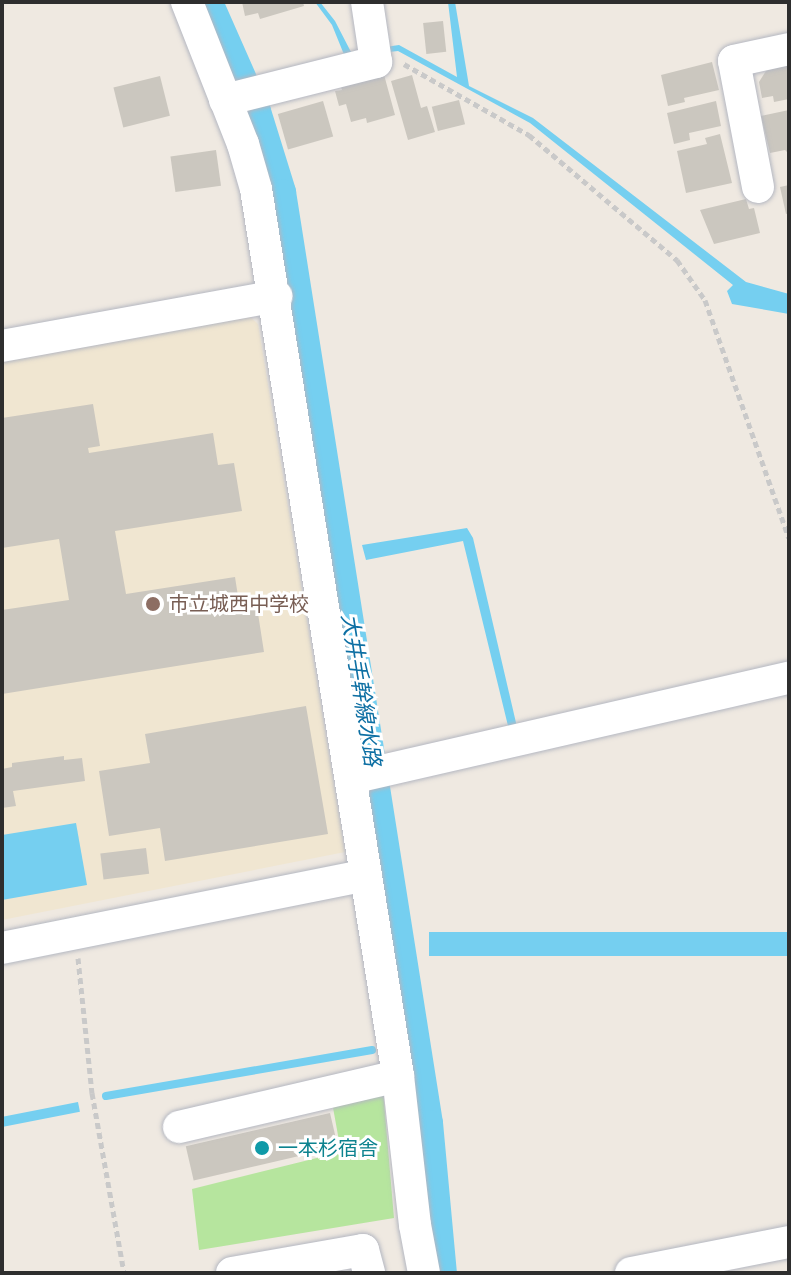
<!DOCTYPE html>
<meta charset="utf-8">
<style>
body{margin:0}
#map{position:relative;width:791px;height:1275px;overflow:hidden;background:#efe9e1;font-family:"Roboto Condensed","Noto Sans JP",sans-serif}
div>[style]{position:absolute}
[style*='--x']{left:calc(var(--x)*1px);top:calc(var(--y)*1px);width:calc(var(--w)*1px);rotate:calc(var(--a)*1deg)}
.education>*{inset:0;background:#f0e6d1}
.green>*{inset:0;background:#b6e59e}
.water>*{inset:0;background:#75cff0;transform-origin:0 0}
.stream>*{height:8px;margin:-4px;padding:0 4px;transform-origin:4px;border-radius:4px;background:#75cff0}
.canal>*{height:26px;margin:-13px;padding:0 13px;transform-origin:13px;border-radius:13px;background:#75cff0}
.building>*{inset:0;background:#cbc7bf;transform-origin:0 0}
.path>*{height:5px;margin-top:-2.5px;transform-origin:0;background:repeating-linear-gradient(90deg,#c9c9c9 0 6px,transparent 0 10px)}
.roads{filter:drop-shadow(0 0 2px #b4b7c1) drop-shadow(0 0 2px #b4b7c1)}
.minor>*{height:32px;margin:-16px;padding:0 16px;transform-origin:16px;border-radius:16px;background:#fff}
.dots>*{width:22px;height:22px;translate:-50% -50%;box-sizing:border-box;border:4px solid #fff;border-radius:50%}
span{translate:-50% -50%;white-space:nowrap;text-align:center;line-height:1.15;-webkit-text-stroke:6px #fff;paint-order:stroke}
.education-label{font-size:20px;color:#785e54}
.left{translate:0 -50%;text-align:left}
.culture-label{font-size:20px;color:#0d838f}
.water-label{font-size:22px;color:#0d6fa3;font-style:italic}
.frame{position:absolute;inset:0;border:4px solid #2e2e2e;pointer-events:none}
</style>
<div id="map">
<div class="education">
<i style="clip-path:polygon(247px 314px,258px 324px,345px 852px,2px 920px,2px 357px)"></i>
</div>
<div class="green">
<i style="clip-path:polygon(383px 1090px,394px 1218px,199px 1250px,192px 1189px,341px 1152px,332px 1102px)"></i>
</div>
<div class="water">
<i style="clip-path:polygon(315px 2px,320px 2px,335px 21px,351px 52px,399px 45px,457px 77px,448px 2px,455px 2px,469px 86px,533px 118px,746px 282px,789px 294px,789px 314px,732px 304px,727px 291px,733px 285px,530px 123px,398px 51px,345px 57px,332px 25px)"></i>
<i style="clip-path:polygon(467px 528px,473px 538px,517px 727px,509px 730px,463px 541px,366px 560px,362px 545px)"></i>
<i style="clip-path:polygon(76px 823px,87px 885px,2px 900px,2px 835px)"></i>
<i style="left:789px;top:932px;width:24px;height:360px;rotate:90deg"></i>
<i style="left:78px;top:1102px;width:10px;height:78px;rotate:79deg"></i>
</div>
<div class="stream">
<i style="--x:106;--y:1096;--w:270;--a:-9.8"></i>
</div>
<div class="canal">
<i style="--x:210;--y:2;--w:119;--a:66.2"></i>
<i style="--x:258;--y:111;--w:85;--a:72.8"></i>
<i style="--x:283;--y:192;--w:943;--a:81.03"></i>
<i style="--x:430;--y:1123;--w:151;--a:84.7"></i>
</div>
<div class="building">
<i style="clip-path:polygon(242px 2px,303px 2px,304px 6px,260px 19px,258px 13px,245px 16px)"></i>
<i style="left:443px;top:21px;width:31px;height:20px;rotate:84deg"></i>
<i style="clip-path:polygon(712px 62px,719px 90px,684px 98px,685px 102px,668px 106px,661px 75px)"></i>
<i style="clip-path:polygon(789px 62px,789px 99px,774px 102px,773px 96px,762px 98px,759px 82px,769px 66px)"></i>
<i style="clip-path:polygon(383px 71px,395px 115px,367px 123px,366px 118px,351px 122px,346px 104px,339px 106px,335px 91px,342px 90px,340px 84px)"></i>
<i style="clip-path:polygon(412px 75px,421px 108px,427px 106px,435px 132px,408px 140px,391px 81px)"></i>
<i style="left:160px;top:76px;width:41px;height:48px;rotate:76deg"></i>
<i style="left:459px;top:100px;width:25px;height:28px;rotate:76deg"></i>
<i style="left:323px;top:101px;width:37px;height:47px;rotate:74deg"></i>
<i style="clip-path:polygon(716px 101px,721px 126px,689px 133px,690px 140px,674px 144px,667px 113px)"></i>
<i style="clip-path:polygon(789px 110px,789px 154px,785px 150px,770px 153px,761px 116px)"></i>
<i style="clip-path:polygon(720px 134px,732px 183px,686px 193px,677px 151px,707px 144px,705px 138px)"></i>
<i style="left:216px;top:150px;width:36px;height:46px;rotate:82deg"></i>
<i style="clip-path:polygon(789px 185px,789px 213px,786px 214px,780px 187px)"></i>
<i style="clip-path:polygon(746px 199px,749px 209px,754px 208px,760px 233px,714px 244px,700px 210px)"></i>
<i style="clip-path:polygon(93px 404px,100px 446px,88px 448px,89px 453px,213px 433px,218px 465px,234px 463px,242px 511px,115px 531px,126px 594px,235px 577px,240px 609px,257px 607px,264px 652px,2px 694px,2px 610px,69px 600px,59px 539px,2px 548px,2px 418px)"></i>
<i style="clip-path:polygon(306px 706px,328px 834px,165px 861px,160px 828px,109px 836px,99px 771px,150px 763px,145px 734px)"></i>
<i style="clip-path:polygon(64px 756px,64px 760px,82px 758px,85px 781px,13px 791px,16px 806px,2px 808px,2px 769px,12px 767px,12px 763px)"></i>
<i style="left:146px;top:848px;width:26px;height:46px;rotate:83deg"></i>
<i style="left:330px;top:1113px;width:35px;height:148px;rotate:77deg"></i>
</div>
<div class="path">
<i style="--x:404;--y:64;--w:144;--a:29.6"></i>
<i style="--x:529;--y:135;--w:194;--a:40.2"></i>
<i style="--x:677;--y:260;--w:49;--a:55"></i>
<i style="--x:705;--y:300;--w:252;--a:70.6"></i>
<i style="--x:78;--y:958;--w:136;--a:84.1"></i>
<i style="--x:92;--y:1093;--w:183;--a:79.9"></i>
</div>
<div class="roads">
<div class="minor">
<i style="--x:187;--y:2;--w:153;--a:68.5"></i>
<i style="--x:243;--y:144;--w:47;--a:73.9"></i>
<i style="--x:256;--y:189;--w:898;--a:80.9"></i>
<i style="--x:398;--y:1076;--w:150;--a:83.5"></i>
<i style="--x:415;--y:1225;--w:49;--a:79.4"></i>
<i style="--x:225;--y:100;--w:156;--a:-14.1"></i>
<i style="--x:376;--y:62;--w:61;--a:-98.5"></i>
<i style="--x:758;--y:187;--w:128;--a:-100.8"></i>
<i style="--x:734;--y:61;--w:56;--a:-12.3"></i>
<i style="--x:2;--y:346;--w:279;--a:-10.3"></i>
<i style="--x:351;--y:778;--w:449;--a:-12.9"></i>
<i style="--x:2;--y:948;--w:371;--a:-11.3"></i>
<i style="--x:179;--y:1127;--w:225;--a:-13.1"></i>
<i style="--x:232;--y:1273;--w:133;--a:-10"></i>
<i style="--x:363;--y:1250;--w:24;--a:75"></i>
<i style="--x:631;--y:1273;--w:161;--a:-11.1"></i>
</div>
</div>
<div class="dots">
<i style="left:153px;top:604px;background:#8d6e63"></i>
<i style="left:262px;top:1148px;background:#0f9aa8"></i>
</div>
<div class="education-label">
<span class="left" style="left:169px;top:604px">市立城西中学校</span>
</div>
<div class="culture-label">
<span class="left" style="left:278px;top:1148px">一本杉宿舎</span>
</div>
<div class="water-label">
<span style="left:361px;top:690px;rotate:81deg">大井手幹線水路</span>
</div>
<div class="frame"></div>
</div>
